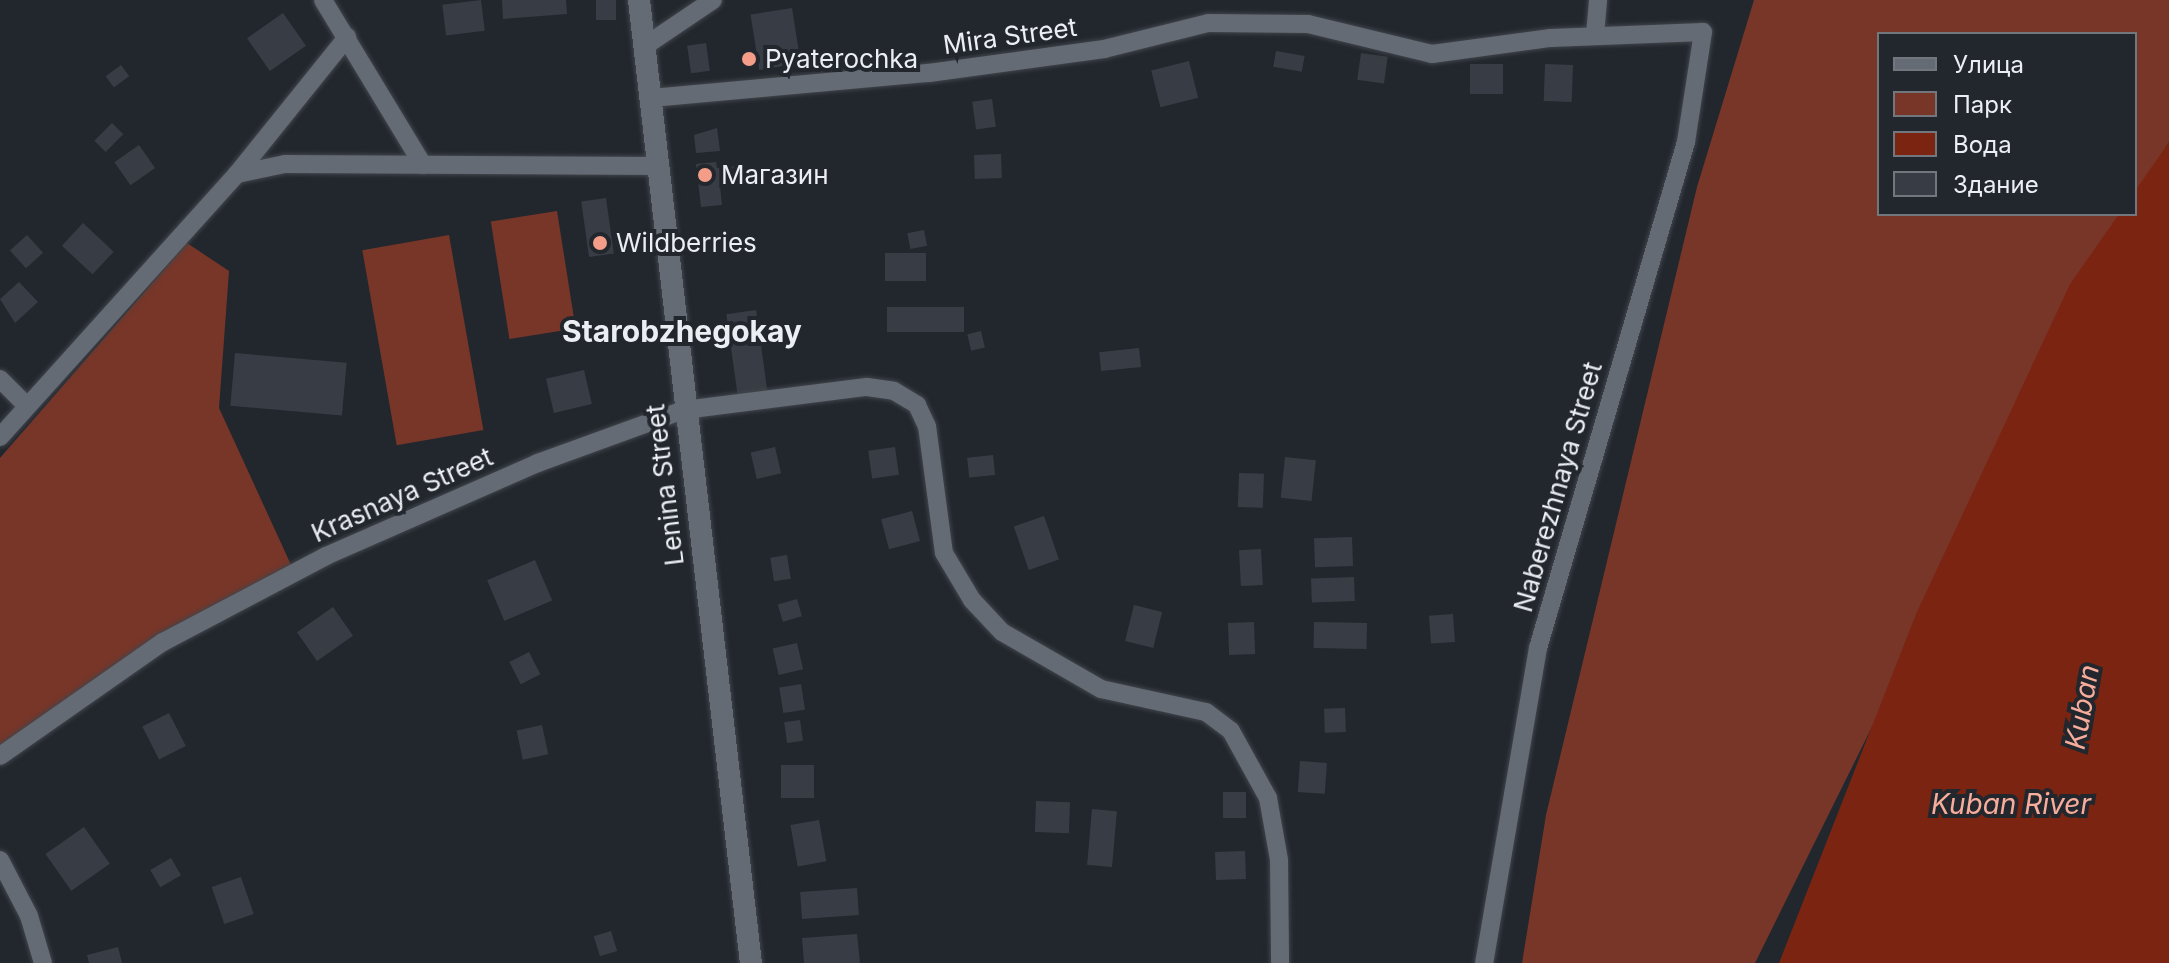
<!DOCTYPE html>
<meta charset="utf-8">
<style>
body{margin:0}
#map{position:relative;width:2169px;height:963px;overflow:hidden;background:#22272e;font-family:Inter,sans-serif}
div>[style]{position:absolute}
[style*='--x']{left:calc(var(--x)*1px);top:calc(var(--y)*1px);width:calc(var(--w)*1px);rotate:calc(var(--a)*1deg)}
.green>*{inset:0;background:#783629;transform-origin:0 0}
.water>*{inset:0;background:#7c2412}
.building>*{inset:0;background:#383d45;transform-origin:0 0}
.roads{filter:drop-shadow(0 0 2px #41454b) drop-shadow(0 0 2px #41454b)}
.minor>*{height:18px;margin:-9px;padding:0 9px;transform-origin:9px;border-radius:9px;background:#656b74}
.tertiary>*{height:22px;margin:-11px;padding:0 11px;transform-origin:11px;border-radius:11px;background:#656b74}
.dots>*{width:22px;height:22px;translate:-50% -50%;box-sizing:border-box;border:4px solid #22272e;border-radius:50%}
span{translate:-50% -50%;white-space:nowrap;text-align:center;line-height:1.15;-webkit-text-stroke:8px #22272e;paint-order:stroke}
.street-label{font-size:26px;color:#ebeef3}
.poi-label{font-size:26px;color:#ebeef3}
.left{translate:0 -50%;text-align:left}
.water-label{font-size:28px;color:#f8ac9b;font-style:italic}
.quarter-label{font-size:30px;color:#ebeef3;font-weight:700}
.legend{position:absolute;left:1877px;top:32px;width:260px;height:184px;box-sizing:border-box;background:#22272e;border:2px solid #72777d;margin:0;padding:10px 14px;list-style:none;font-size:24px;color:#ebeef3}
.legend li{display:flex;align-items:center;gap:16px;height:40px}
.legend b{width:40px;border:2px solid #72777d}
</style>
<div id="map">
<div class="green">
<i style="clip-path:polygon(1754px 0,2169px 0,2169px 142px,2135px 196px,2135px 34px,1879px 34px,1879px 214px,2126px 214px,1755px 963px,1522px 963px,1546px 815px,1697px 187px)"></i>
<i style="left:557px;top:211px;width:119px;height:67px;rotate:81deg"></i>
<i style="left:449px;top:235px;width:198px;height:88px;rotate:80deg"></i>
<i style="clip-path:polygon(187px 243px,229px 271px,219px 408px,292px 567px,0 749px,0 458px)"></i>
</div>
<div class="water">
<i style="clip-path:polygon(2169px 142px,2169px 963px,1779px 963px,1916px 614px,2070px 284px,2119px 214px,2135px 214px,2135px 191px)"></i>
</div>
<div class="building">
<i style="left:481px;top:0;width:31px;height:39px;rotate:83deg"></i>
<i style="clip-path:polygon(502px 0,566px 0,567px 14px,503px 19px)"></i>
<i style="left:596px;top:0;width:20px;height:20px"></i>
<i style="left:792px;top:8px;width:56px;height:42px;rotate:81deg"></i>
<i style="left:283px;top:13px;width:40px;height:44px;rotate:55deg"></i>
<i style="left:706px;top:43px;width:28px;height:19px;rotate:82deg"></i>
<i style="left:1276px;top:51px;width:29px;height:16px;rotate:10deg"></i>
<i style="left:1361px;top:53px;width:27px;height:27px;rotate:8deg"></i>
<i style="left:1189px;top:61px;width:38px;height:39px;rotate:76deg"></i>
<i style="left:1470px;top:64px;width:33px;height:30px"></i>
<i style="left:1545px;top:64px;width:28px;height:37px;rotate:2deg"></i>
<i style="left:121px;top:65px;width:14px;height:19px;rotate:54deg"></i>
<i style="left:992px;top:99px;width:28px;height:20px;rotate:82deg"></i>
<i style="left:112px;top:123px;width:16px;height:25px;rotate:45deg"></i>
<i style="clip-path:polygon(717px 128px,720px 151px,696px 153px,694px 135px)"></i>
<i style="left:139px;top:145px;width:28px;height:30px;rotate:55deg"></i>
<i style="left:1001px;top:154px;width:24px;height:27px;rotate:88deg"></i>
<i style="clip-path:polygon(716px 162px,717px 168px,735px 166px,737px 184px,720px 186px,722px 205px,701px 207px,696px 164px)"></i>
<i style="left:606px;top:198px;width:56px;height:25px;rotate:82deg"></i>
<i style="left:83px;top:223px;width:42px;height:31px;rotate:43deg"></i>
<i style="left:924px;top:230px;width:16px;height:17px;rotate:79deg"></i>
<i style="left:27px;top:235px;width:24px;height:23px;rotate:48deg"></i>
<i style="left:885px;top:253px;width:41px;height:28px"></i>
<i style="clip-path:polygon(19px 282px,38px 302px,15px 323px,0 299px)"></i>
<i style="left:887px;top:307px;width:77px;height:25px"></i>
<i style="left:756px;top:310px;width:81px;height:30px;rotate:82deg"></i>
<i style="left:981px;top:331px;width:17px;height:14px;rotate:77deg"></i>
<i style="left:1139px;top:348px;width:19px;height:40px;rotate:84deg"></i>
<i style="left:235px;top:353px;width:112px;height:53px;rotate:5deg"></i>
<i style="left:584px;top:370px;width:35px;height:39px;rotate:77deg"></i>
<i style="left:775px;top:447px;width:27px;height:25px;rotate:77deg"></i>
<i style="left:895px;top:447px;width:28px;height:27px;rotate:82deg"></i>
<i style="left:993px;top:455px;width:20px;height:26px;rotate:84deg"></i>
<i style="left:1285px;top:457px;width:31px;height:41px;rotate:6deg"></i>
<i style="left:1239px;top:473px;width:25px;height:34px;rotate:2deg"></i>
<i style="left:912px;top:511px;width:31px;height:32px;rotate:75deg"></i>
<i style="left:1044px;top:516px;width:46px;height:32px;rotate:71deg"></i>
<i style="left:1352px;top:537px;width:29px;height:38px;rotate:88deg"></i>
<i style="left:1261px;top:549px;width:36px;height:22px;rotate:87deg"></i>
<i style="left:787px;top:555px;width:24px;height:17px;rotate:81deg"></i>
<i style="left:535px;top:560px;width:44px;height:52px;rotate:67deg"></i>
<i style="left:1354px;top:577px;width:24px;height:43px;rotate:88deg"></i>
<i style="left:797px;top:599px;width:18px;height:20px;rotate:74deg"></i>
<i style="left:1134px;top:605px;width:29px;height:37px;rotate:14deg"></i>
<i style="left:333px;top:607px;width:35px;height:44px;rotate:55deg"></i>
<i style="left:1453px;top:614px;width:28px;height:24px;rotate:86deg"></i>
<i style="left:1254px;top:622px;width:32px;height:26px;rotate:88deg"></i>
<i style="left:1314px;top:622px;width:53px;height:26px;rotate:1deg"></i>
<i style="left:797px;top:643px;width:27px;height:25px;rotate:77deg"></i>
<i style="left:529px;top:652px;width:25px;height:22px;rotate:63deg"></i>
<i style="left:801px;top:684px;width:26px;height:22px;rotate:81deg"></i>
<i style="left:1345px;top:708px;width:24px;height:21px;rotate:88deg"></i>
<i style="left:169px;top:713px;width:37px;height:30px;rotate:63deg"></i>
<i style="left:800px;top:720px;width:21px;height:16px;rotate:82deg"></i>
<i style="left:542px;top:725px;width:30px;height:26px;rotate:78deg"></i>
<i style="left:1300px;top:761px;width:27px;height:31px;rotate:4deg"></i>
<i style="left:781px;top:765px;width:33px;height:33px"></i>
<i style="left:1223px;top:792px;width:23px;height:26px"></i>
<i style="left:1036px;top:801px;width:34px;height:31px;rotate:2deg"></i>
<i style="left:1092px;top:809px;width:25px;height:56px;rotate:5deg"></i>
<i style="left:819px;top:820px;width:42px;height:29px;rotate:80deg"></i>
<i style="left:84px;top:827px;width:45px;height:47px;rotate:55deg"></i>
<i style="left:1245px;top:851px;width:28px;height:30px;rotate:88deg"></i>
<i style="left:171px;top:858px;width:20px;height:24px;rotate:60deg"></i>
<i style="left:241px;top:877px;width:39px;height:31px;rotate:71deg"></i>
<i style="left:857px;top:888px;width:27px;height:57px;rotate:86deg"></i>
<i style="left:611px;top:931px;width:21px;height:18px;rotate:73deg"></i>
<i style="clip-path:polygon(857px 934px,860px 963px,804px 963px,802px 938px)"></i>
<i style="clip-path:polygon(118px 947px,122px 963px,89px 963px,87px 955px)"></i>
</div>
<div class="roads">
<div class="minor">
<i style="--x:323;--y:0;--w:193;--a:58.8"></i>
<i style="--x:1595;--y:35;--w:35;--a:-85"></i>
<i style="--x:645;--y:46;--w:82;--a:-34.1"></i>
<i style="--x:652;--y:98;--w:278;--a:-5.2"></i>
<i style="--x:929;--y:73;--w:177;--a:-7.8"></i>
<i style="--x:1104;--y:49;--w:107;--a:-14"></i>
<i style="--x:1208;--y:23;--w:100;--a:0.6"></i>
<i style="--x:1308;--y:24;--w:128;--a:13.6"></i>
<i style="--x:1432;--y:54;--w:120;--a:-7.7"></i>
<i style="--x:1551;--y:38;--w:152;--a:-2.3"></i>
<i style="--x:1703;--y:32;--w:111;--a:98.8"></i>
<i style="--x:1686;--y:142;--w:527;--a:106.3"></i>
<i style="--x:1538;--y:648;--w:320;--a:99.7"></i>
<i style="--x:237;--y:174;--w:49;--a:-11.8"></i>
<i style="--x:285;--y:164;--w:375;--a:0.3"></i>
<i style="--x:0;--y:379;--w:38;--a:45"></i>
<i style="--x:0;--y:437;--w:354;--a:-48"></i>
<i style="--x:237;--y:174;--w:176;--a:-51.2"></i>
<i style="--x:0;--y:756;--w:199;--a:-35"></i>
<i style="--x:163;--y:642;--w:184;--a:-27.8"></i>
<i style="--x:326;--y:556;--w:232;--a:-23.7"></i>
<i style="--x:538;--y:463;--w:155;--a:-20"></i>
<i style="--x:684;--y:410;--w:184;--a:-7.2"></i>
<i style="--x:867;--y:387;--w:27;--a:8"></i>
<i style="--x:894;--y:391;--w:27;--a:31"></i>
<i style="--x:917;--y:405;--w:23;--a:65"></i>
<i style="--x:927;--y:426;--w:128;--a:82.4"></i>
<i style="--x:944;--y:553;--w:55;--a:59.2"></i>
<i style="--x:972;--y:600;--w:44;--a:46.8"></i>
<i style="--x:1002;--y:632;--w:114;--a:29.9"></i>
<i style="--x:1101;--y:689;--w:107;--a:12.4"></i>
<i style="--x:1206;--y:712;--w:31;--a:37"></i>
<i style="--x:1231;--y:731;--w:77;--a:61.1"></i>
<i style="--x:1268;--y:798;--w:63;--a:79.9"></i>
<i style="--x:1279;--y:860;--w:103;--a:89.4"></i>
<i style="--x:0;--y:860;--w:63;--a:62.6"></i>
<i style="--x:29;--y:916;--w:49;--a:73.4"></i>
</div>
<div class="tertiary">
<i style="--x:639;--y:0;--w:969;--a:83.37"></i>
</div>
</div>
<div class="dots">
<i style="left:749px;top:59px;background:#f49e8a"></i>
<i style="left:705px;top:175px;background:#f49e8a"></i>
<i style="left:600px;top:243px;background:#f49e8a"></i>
</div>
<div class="street-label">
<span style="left:1010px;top:36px;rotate:-8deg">Mira Street</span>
<span style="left:665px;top:485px;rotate:-97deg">Lenina Street</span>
<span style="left:1558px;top:487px;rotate:-74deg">Naberezhnaya Street</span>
<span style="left:402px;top:495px;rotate:-24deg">Krasnaya Street</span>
</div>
<div class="poi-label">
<span class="left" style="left:765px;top:59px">Pyaterochka</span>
<span class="left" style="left:721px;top:175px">Магазин</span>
<span class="left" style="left:616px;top:243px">Wildberries</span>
</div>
<div class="water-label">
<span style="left:2082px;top:707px;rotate:-80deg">Kuban</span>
<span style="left:2011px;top:804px">Kuban River</span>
</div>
<div class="quarter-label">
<span style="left:682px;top:331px">Starobzhegokay</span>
</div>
<ul class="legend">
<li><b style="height:10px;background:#656b74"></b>Улица</li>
<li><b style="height:22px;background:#783629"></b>Парк</li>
<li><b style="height:22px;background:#7c2412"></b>Вода</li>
<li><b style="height:22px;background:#383d45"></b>Здание</li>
</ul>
</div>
